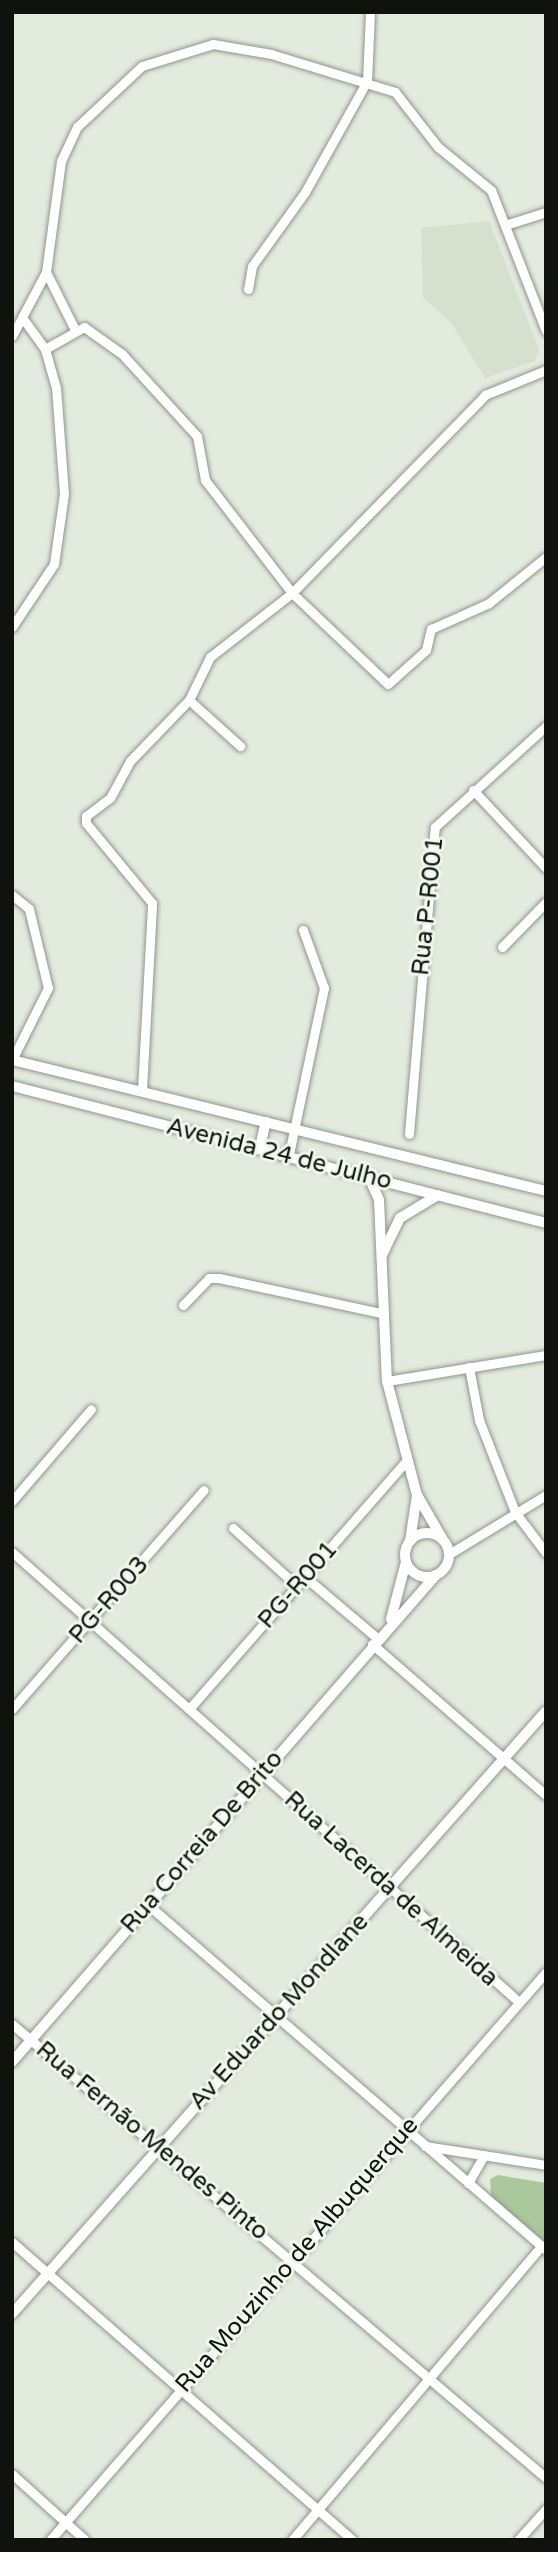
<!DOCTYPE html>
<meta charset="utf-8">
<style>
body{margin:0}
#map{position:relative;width:558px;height:2552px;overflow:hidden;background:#e3ebdf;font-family:"Varela Round",sans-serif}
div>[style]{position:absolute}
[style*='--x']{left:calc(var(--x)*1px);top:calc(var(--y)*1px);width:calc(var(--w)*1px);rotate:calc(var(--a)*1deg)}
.built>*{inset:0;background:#d5e1ce}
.green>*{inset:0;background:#abc79c}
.roads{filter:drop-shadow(0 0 2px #8f968c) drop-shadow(0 0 2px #8f968c)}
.minor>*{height:9px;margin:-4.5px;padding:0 4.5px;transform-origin:4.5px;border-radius:4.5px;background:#fff}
.tertiary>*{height:10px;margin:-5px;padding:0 5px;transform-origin:5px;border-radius:5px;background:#fff}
.tertiary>.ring{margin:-5px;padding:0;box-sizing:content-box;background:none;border:10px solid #fff;border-radius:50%}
span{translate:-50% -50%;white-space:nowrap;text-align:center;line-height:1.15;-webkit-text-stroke:6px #f0f8ec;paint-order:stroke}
.street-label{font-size:24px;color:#10120e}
.frame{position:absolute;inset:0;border:14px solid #10120e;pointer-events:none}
</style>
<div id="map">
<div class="built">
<i style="clip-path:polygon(489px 221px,539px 349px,535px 361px,485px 378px,452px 324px,423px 297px,421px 228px)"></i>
</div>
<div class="green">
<i style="clip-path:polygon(498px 2175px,546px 2183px,546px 2243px,491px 2196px,490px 2179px)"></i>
</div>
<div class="roads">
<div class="minor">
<i style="--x:505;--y:225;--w:43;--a:-17.6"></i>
<i style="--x:46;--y:272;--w:63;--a:63.4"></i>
<i style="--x:248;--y:289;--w:23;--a:-80"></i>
<i style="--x:252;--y:266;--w:91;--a:-54.4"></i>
<i style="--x:305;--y:192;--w:127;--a:-60.8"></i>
<i style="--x:367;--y:81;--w:69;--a:-87.5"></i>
<i style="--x:12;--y:336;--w:72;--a:-62"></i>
<i style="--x:46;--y:272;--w:112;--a:-82.3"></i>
<i style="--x:61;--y:161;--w:38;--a:-65"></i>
<i style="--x:77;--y:127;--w:89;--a:-43.2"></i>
<i style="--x:142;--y:66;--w:74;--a:-17.2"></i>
<i style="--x:213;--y:44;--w:59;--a:9.8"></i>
<i style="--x:271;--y:54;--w:130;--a:17"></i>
<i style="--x:395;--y:92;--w:70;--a:52"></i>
<i style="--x:438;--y:147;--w:68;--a:39.1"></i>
<i style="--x:491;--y:190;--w:151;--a:68.7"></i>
<i style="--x:45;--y:349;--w:45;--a:-29.4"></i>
<i style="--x:84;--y:327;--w:47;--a:35.4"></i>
<i style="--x:122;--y:354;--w:111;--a:47.6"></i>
<i style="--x:197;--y:436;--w:45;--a:79.7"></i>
<i style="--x:205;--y:480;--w:143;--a:52.4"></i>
<i style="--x:292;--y:593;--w:132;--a:43.5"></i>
<i style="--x:388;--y:684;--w:51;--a:-41.8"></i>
<i style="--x:426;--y:650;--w:22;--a:-77"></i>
<i style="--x:431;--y:629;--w:64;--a:-24.1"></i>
<i style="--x:489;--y:603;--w:73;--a:-38.9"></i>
<i style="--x:12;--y:627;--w:76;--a:-56.3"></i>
<i style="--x:54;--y:564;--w:71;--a:-81.9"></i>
<i style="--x:64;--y:494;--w:106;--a:-94.3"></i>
<i style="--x:56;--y:388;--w:41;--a:-105.8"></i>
<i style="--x:45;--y:349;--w:39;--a:-126"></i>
<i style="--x:189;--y:700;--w:69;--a:42"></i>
<i style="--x:473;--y:790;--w:107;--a:46.9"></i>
<i style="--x:12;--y:895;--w:22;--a:39"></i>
<i style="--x:29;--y:909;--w:81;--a:76.5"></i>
<i style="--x:48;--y:988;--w:80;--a:116.6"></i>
<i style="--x:502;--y:947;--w:63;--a:-45.6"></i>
<i style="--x:142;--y:1090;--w:187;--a:-86.9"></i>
<i style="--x:152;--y:903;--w:104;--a:-129.5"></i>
<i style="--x:86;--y:823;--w:7;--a:-90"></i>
<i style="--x:86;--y:816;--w:30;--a:-37"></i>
<i style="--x:110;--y:798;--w:42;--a:-61.6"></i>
<i style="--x:130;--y:761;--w:85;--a:-46"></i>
<i style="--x:189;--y:700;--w:48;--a:-64"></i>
<i style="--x:210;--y:657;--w:104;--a:-38"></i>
<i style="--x:292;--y:593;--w:277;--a:-45.7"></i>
<i style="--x:485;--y:395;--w:66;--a:-22.3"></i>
<i style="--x:409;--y:1134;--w:308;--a:-85.2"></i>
<i style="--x:435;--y:827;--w:150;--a:-42.3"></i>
<i style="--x:289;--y:1154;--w:170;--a:-78.1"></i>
<i style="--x:324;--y:988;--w:62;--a:-109.9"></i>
<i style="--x:183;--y:1305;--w:37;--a:-46"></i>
<i style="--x:209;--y:1278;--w:10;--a:0"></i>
<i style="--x:219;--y:1278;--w:166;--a:12.2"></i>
<i style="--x:469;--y:1367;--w:54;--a:79.3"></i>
<i style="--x:479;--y:1420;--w:99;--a:68.6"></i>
<i style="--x:515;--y:1512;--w:51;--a:52.9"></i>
<i style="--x:387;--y:1381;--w:161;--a:-9.3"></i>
<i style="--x:12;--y:1501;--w:121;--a:-49.3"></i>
<i style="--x:233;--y:1528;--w:86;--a:42.2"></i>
<i style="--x:12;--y:1552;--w:678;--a:41.59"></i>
<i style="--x:449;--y:1554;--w:114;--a:-31.3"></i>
<i style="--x:305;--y:1577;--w:94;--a:40.3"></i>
<i style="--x:372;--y:1644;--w:230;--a:41"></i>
<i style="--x:12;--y:1709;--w:291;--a:-48.8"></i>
<i style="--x:189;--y:1709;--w:331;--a:-48.8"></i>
<i style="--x:147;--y:1904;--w:528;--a:40.93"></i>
<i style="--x:12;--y:2024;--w:701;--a:40.37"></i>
<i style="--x:425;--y:2146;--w:122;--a:8.9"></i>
<i style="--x:468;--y:2183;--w:32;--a:-60"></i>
<i style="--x:12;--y:2242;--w:452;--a:41.2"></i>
<i style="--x:12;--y:2474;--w:98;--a:42.1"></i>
<i style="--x:50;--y:2540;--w:754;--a:-48.87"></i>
<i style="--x:292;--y:2540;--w:385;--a:-49.7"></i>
<i style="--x:518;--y:2540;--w:42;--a:-47.9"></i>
</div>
<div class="tertiary">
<i style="--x:12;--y:1060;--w:550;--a:13.78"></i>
<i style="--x:12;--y:1086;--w:551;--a:14.39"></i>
<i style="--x:260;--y:1147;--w:26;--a:-77"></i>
<i style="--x:368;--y:1175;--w:27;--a:66"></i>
<i style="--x:379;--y:1200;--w:181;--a:87.5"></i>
<i style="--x:387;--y:1381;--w:118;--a:75.3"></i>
<i style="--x:417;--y:1495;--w:50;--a:59.8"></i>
<i style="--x:382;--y:1255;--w:41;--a:-64.1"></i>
<i style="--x:400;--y:1218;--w:44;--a:-31.2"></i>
<i class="ring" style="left:405px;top:1533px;width:34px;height:34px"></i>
<i style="--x:410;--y:1541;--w:47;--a:-81.3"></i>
<i style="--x:391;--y:1619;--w:59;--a:-75.3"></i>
<i style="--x:12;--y:2062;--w:646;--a:-48.96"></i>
<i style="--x:12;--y:2314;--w:805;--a:-48.47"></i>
</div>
</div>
<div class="street-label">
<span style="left:428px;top:906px;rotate:-84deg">Rua P-R001</span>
<span style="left:279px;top:1154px;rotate:14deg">Avenida 24 de Julho</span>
<span style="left:298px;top:1585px;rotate:-49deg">PG-R001</span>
<span style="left:109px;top:1600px;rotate:-49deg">PG-R003</span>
<span style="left:202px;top:1842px;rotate:-49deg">Rua Correia De Brito</span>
<span style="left:391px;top:1889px;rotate:42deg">Rua Lacerda de Almeida</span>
<span style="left:279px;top:2012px;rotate:-48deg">Av Eduardo Mondlane</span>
<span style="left:152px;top:2141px;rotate:40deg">Rua Fernão Mendes Pinto</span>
<span style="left:297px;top:2255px;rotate:-49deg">Rua Mouzinho de Albuquerque</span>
</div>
<div class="frame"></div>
</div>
